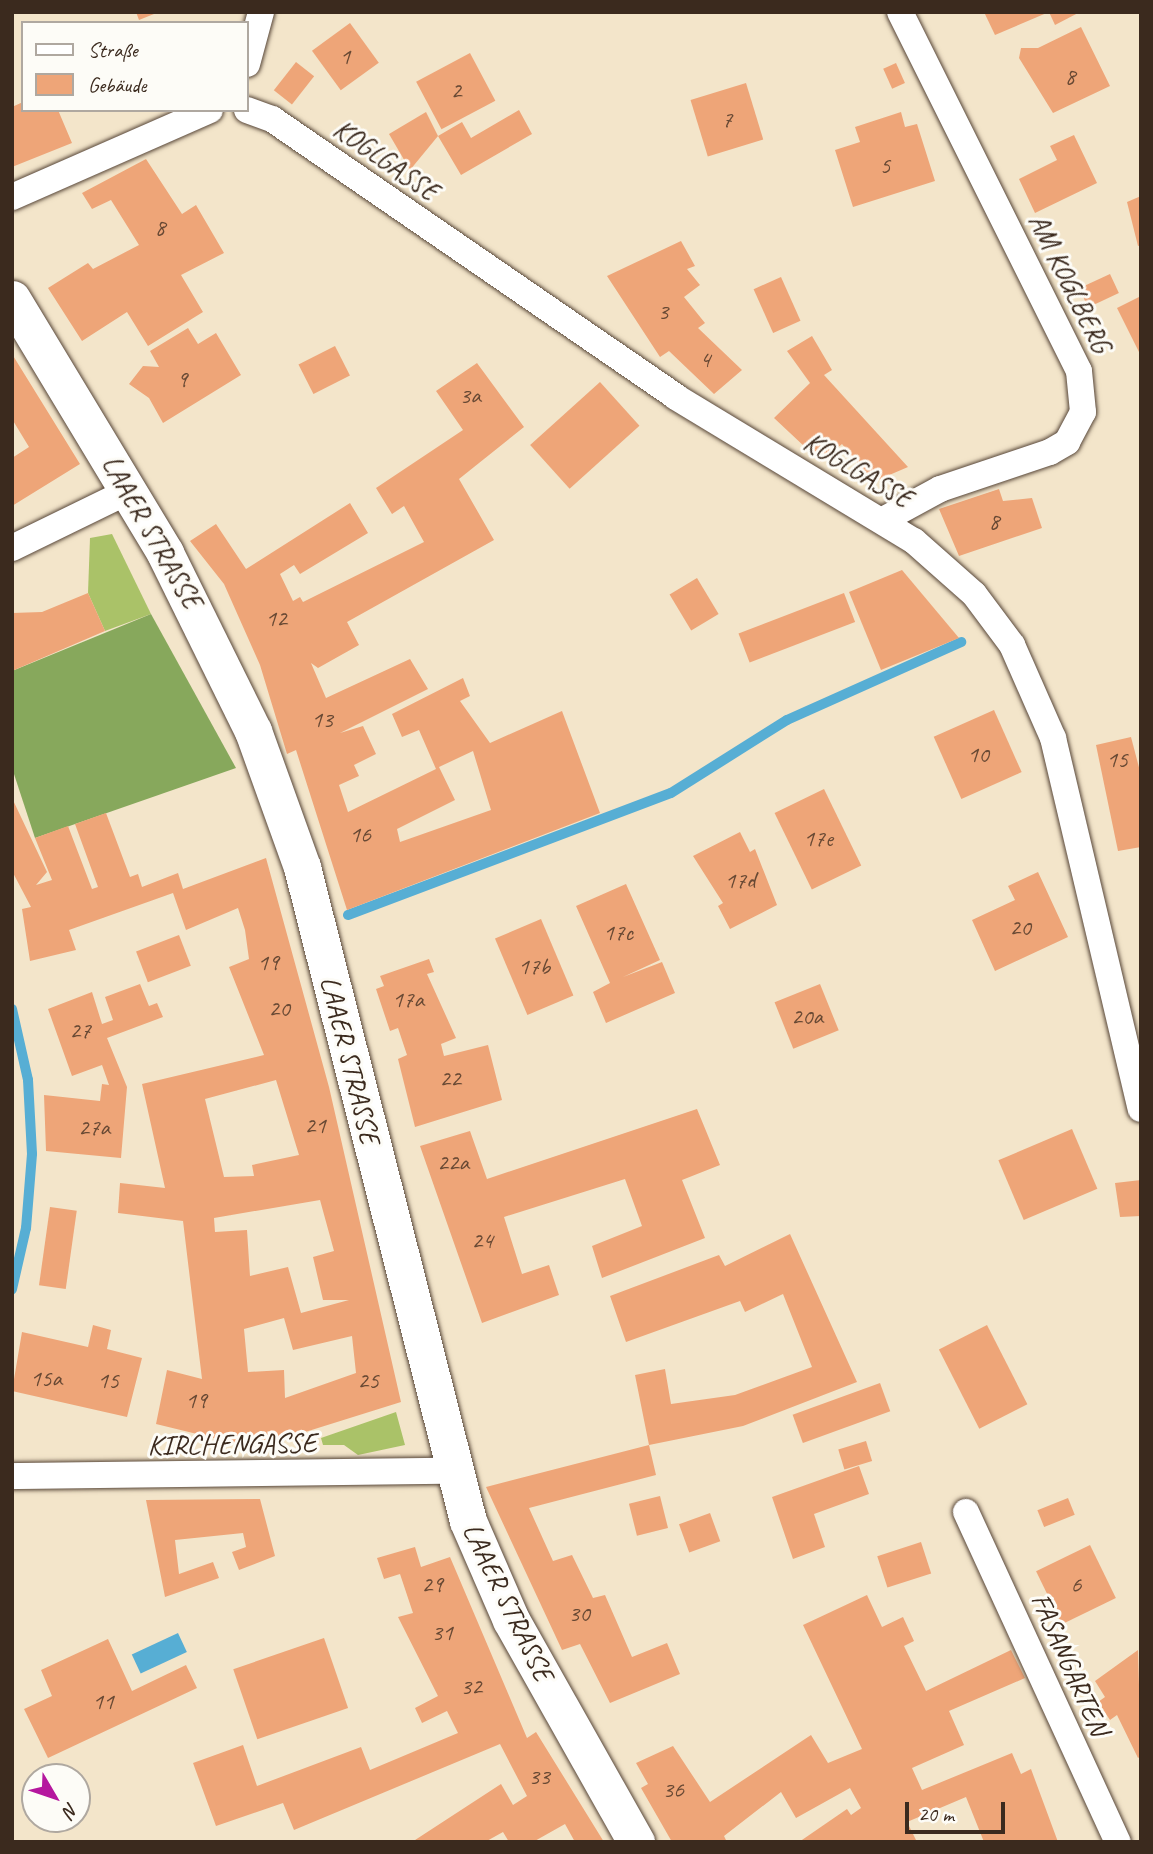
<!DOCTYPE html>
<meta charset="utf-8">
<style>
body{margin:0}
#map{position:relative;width:1153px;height:1854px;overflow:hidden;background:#f3e5ca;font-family:Caveat,sans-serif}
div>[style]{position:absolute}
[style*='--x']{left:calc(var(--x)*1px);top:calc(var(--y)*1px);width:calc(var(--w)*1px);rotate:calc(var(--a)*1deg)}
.green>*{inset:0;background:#aac268}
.forest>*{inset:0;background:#87a85c}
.water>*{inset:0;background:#57aed4;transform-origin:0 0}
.stream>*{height:10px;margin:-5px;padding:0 5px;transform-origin:5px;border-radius:5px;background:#57aed4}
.building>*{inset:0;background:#eea578;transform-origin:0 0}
.roads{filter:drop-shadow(0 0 2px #574638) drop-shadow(0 0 2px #574638)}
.street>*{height:26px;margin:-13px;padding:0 13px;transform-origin:13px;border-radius:13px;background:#fff}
.secondary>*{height:37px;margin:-18.5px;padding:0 18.5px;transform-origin:18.5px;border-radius:18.5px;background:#fff}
span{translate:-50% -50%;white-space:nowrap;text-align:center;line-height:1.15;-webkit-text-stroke:6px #fdfcf7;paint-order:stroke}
.number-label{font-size:24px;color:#684934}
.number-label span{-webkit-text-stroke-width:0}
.street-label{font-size:28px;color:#3b2a1e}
.frame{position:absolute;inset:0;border:14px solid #3b2a1e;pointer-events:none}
.legend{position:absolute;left:21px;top:21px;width:228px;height:91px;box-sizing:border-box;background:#fdfcf7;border:2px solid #afa8a0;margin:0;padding:9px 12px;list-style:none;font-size:21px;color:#3b2a1e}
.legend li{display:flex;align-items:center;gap:14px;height:35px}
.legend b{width:35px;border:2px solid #afa8a0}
.north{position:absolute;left:21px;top:1763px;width:70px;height:70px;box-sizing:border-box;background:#fdfcf7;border:2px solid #afa8a0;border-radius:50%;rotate:129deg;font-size:19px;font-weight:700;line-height:28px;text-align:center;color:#3b2a1e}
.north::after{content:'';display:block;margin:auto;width:24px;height:32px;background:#b5179e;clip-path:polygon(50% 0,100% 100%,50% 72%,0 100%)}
.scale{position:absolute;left:905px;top:1802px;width:100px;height:32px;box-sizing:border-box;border:4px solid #3b2a1e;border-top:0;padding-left:9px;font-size:21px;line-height:24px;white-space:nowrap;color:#3b2a1e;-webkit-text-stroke:5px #fdfcf7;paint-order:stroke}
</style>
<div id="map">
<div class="green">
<i style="clip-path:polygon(112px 534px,151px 614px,105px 631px,88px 593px,90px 538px)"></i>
<i style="clip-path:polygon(396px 1412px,405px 1445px,358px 1455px,344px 1445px,323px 1445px,321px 1438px)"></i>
</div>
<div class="forest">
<i style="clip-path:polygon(151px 614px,236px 768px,35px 838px,12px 768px,12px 671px)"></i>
</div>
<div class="water">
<i style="left:178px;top:1633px;width:21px;height:51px;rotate:65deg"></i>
</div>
<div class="stream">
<i style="--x:348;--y:915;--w:345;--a:-20.7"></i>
<i style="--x:671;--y:793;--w:137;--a:-32.2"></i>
<i style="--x:787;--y:720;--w:191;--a:-24.1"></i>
<i style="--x:12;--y:1009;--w:73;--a:77.3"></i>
<i style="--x:28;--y:1080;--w:74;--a:86.9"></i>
<i style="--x:32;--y:1154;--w:74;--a:94.6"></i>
<i style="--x:26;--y:1228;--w:63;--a:102.9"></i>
</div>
<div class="building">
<i style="clip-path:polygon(136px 12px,159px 12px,139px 20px)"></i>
<i style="clip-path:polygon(984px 12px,1049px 12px,995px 35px)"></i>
<i style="clip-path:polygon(1049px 12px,1080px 12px,1055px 25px)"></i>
<i style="left:350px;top:23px;width:49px;height:47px;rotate:54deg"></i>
<i style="clip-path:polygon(1081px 27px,1110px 86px,1053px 113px,1019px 58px,1021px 48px,1038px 48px)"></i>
<i style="left:470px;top:53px;width:54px;height:61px;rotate:62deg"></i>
<i style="left:296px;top:62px;width:23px;height:36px;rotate:38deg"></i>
<i style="left:896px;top:63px;width:22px;height:14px;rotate:66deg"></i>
<i style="left:746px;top:83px;width:59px;height:58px;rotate:73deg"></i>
<i style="clip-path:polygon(23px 102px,23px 110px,58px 110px,72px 143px,12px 167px,12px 107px)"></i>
<i style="clip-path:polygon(519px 110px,532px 134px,461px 175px,438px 136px,462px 122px,471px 138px)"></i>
<i style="clip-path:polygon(426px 112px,438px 136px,410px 170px,389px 134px)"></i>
<i style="clip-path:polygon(901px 112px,905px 127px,917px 124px,935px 181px,853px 207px,835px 150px,860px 142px,855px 127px)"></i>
<i style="clip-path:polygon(1074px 135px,1097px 183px,1035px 213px,1019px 179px,1057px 160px,1050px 146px)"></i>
<i style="clip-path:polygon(146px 159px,182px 214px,196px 205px,224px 253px,181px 275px,203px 312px,148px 346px,127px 312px,82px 341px,48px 288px,88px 263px,93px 269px,139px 245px,111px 200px,92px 209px,82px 193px)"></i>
<i style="clip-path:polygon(1141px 196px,1141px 245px,1138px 246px,1127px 202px)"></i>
<i style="clip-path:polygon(681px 241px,695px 266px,687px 269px,700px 285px,684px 297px,705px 323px,698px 328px,742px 370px,714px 394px,669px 351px,660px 357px,607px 276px)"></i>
<i style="left:1110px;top:274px;width:21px;height:34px;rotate:65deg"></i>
<i style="left:781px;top:277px;width:48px;height:30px;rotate:66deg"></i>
<i style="clip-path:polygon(1141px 296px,1141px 356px,1117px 308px)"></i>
<i style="clip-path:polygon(188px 328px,198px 344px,216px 333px,241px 375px,163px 423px,149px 398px,129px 384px,143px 366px,159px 367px,150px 351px)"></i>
<i style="clip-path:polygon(812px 336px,832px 370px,824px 375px,908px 467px,873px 482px,842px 444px,821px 462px,774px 418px,810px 383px,787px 351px)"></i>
<i style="left:335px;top:346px;width:33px;height:41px;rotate:63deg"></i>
<i style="clip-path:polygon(12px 354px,80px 464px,12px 506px,12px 458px,29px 447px,12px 419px)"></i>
<i style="clip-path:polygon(evenodd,477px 363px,524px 427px,459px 479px,494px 540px,347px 622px,359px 645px,318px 668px,311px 663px,326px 698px,410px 659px,428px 689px,340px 733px,363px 726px,376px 754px,354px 765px,359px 776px,339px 785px,348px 812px,436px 769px,419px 730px,402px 737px,392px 714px,463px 678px,470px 696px,460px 701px,490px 743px,562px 711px,600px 813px,347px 910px,296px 750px,287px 754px,260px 665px,224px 584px,190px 541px,216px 524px,246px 569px,350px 503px,368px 533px,300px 574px,294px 565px,280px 574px,293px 601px,300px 597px,303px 602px,424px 542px,404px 506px,392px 514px,376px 488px,463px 430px,436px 391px,477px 363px,473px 751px,491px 810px,400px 842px,397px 829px,455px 800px,439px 767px,473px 751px)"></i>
<i style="left:600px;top:382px;width:59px;height:94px;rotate:48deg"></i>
<i style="clip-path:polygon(999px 489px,1003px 501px,1032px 498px,1042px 528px,959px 556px,939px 509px)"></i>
<i style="clip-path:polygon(902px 570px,959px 638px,881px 670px,849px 592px)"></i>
<i style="left:697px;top:578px;width:42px;height:32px;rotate:59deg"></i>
<i style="clip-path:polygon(88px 593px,105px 631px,12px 671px,12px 613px,42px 612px)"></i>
<i style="left:844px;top:593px;width:31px;height:113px;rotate:69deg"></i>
<i style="left:994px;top:710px;width:68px;height:66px;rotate:66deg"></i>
<i style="clip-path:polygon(1131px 737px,1141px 775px,1141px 847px,1118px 851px,1096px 745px)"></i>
<i style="left:824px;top:789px;width:85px;height:55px;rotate:64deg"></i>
<i style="clip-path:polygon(evenodd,12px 798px,47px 872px,36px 885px,52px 880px,35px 838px,68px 826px,92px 889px,98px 887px,75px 824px,106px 813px,130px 877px,138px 874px,142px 887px,178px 873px,183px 889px,266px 858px,329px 1087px,401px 1402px,286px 1438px,234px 1443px,156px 1424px,167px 1370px,202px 1379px,183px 1221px,118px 1213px,120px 1183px,165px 1188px,142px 1084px,264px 1055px,229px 967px,249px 959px,245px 930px,238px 908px,186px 930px,173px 893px,69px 930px,76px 950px,30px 961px,22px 909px,31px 907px,12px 871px,12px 798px,276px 1080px,299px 1155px,252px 1165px,254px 1176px,224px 1177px,205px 1099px,276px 1080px,12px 798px,320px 1200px,334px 1251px,313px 1257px,323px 1300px,349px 1300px,301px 1313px,288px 1267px,250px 1276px,247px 1230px,215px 1232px,214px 1218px,320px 1200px,12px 798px,284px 1318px,293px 1350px,352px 1336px,356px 1373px,285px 1398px,284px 1370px,248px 1372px,244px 1329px,284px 1318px)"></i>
<i style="clip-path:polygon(740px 832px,750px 852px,755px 849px,777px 905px,730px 929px,718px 906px,723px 903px,693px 856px)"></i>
<i style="clip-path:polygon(1038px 872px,1068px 937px,995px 971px,972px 920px,1015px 900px,1008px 886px)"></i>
<i style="clip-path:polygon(626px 884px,660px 960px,623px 977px,662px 962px,675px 993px,606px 1023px,593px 992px,610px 983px,576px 906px)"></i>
<i style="left:541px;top:919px;width:83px;height:50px;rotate:67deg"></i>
<i style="left:179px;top:935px;width:33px;height:46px;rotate:69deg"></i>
<i style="clip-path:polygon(429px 959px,434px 972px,427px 974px,456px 1038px,441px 1044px,444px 1056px,488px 1045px,502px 1100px,415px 1127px,398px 1059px,407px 1055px,398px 1028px,390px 1031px,376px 989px,384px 986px,380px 976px)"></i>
<i style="clip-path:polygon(140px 984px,149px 1006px,157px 1003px,163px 1017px,107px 1038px,127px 1087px,121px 1158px,46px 1151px,44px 1095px,100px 1101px,102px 1084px,109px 1085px,102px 1065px,72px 1076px,48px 1009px,92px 992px,102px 1024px,113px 1020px,105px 997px)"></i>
<i style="left:820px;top:984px;width:50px;height:49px;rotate:68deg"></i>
<i style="clip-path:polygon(697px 1109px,720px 1165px,682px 1180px,705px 1238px,602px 1278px,592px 1246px,642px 1226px,625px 1179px,504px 1217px,522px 1274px,549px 1265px,559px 1295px,482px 1323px,420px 1146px,470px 1131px,487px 1179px)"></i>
<i style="left:1072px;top:1129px;width:65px;height:80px;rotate:67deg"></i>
<i style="clip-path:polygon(1141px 1180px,1141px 1216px,1120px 1217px,1115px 1183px)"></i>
<i style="left:50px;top:1207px;width:27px;height:79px;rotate:8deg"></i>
<i style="clip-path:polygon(790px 1234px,857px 1382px,743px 1426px,649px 1445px,635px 1375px,665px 1369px,671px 1404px,735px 1395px,812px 1367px,783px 1294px,745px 1312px,740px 1301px,626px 1342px,610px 1296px,719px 1255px,725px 1266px)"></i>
<i style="clip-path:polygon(93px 1325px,111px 1330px,107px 1349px,142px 1358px,127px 1417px,12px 1391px,22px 1332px,88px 1347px)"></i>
<i style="left:987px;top:1325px;width:89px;height:54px;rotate:63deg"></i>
<i style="left:880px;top:1383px;width:30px;height:93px;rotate:70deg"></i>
<i style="left:866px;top:1441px;width:21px;height:29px;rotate:73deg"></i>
<i style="clip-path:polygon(649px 1445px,656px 1475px,529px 1508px,553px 1561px,572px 1555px,593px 1598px,605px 1595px,632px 1657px,667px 1643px,680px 1674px,610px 1703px,580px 1644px,562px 1650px,486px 1487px)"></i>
<i style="clip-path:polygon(859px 1466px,869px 1494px,814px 1514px,825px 1547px,793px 1559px,772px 1497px)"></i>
<i style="left:660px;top:1496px;width:33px;height:32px;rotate:76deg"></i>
<i style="left:1068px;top:1498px;width:18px;height:33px;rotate:68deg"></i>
<i style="clip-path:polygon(260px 1499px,275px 1556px,239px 1570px,232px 1552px,246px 1547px,243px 1533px,175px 1540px,179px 1574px,213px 1562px,219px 1578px,165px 1597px,146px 1500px)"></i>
<i style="left:710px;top:1513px;width:30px;height:33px;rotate:70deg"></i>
<i style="left:921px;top:1542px;width:33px;height:46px;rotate:72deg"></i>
<i style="left:1090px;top:1545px;width:59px;height:60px;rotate:64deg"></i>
<i style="clip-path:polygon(415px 1547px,421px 1567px,450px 1557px,527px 1738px,536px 1732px,604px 1842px,575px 1842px,565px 1824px,533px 1842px,509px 1842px,503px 1832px,485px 1842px,412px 1842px,501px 1784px,513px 1805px,527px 1796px,500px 1744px,294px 1830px,283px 1803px,216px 1826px,193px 1763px,243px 1745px,257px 1786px,361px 1747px,370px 1770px,458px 1733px,447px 1711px,422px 1723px,415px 1708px,438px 1696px,398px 1617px,413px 1613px,400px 1574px,384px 1579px,377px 1558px)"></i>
<i style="clip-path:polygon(867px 1595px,882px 1627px,903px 1617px,914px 1641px,904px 1646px,926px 1691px,1011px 1650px,1025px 1678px,949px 1711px,964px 1745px,912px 1768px,922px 1790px,1012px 1753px,1021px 1774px,1031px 1769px,1058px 1842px,984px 1842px,966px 1797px,907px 1822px,917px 1842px,799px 1842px,847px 1809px,851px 1815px,861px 1808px,850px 1788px,796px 1818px,781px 1792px,724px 1836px,727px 1842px,672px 1842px,641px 1788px,648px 1784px,636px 1763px,673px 1746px,710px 1802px,811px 1735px,828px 1763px,862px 1749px,803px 1625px)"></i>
<i style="left:324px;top:1638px;width:74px;height:96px;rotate:71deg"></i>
<i style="clip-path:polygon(108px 1639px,132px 1691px,186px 1665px,197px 1688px,48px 1758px,24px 1709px,52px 1696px,41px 1670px)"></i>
<i style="clip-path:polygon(1138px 1650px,1141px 1756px,1138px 1758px,1117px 1715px,1110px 1720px,1098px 1702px,1105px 1697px,1095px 1681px)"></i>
</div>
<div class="roads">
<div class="street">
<i style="--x:247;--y:64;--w:54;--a:-74.9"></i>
<i style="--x:247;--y:110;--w:27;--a:20"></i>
<i style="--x:272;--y:119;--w:490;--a:34.5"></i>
<i style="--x:676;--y:397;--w:278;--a:31.2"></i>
<i style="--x:914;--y:541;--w:80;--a:41.5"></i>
<i style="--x:974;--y:594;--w:64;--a:53.3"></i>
<i style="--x:1012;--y:645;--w:102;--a:66.2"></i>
<i style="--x:1053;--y:738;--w:381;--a:76.7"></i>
<i style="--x:12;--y:197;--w:216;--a:-23.7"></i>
<i style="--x:883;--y:520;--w:65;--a:-28.5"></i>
<i style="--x:940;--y:489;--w:116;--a:-18.6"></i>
<i style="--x:1050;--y:452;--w:20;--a:-30"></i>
<i style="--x:1067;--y:442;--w:34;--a:-62"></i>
<i style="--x:1083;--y:412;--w:41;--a:-95.6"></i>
<i style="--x:1079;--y:371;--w:401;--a:-116.5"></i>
<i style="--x:12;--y:548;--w:130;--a:-26"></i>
<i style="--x:12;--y:1476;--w:440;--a:-0.7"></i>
<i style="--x:966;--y:1512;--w:363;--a:65.3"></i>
</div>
<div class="secondary">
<i style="--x:12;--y:299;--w:297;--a:58.9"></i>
<i style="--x:165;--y:553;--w:199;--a:63.7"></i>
<i style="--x:253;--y:731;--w:145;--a:70.2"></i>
<i style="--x:302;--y:867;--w:675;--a:75.76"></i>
<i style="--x:468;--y:1521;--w:108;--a:66.5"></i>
<i style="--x:511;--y:1620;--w:255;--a:60.6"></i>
</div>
</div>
<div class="number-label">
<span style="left:345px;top:57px">1</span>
<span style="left:1070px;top:77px">8</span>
<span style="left:456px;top:91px">2</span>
<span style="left:727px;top:120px">7</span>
<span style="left:885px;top:166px">5</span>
<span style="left:160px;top:228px">8</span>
<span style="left:663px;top:312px">3</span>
<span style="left:705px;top:360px">4</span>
<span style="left:182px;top:380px">9</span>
<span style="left:470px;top:396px">3a</span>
<span style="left:994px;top:522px">8</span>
<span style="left:276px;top:619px">12</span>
<span style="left:322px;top:720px">13</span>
<span style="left:978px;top:755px">10</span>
<span style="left:1117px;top:760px">15</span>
<span style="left:360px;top:835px">16</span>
<span style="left:818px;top:839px">17e</span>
<span style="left:740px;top:881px">17d</span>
<span style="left:1020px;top:928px">20</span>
<span style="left:618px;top:933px">17c</span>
<span style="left:268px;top:963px">19</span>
<span style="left:534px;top:967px">17b</span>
<span style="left:408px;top:1000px">17a</span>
<span style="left:279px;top:1009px">20</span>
<span style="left:807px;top:1017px">20a</span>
<span style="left:80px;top:1031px">27</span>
<span style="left:450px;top:1079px">22</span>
<span style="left:315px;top:1126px">21</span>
<span style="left:94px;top:1128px">27a</span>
<span style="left:453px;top:1163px">22a</span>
<span style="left:482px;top:1241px">24</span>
<span style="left:46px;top:1379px">15a</span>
<span style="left:108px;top:1381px">15</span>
<span style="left:368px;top:1381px">25</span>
<span style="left:196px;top:1401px">19</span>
<span style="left:432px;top:1585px">29</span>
<span style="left:1076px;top:1585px">6</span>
<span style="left:579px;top:1614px">30</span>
<span style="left:442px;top:1633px">31</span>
<span style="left:471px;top:1687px">32</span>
<span style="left:103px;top:1702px">11</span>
<span style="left:539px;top:1777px">33</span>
<span style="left:673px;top:1790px">36</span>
</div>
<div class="street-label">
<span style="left:386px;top:160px;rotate:35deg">KOGLGASSE</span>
<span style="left:1070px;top:283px;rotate:64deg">AM KOGLBERG</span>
<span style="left:858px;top:470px;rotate:31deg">KOGLGASSE</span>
<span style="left:152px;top:532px;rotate:60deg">LAAER STRASSE</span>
<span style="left:350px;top:1060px;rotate:76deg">LAAER STRASSE</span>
<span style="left:232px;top:1444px;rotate:-1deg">KIRCHENGASSE</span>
<span style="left:508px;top:1602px;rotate:64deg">LAAER STRASSE</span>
<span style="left:1070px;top:1664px;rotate:66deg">FASANGARTEN</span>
</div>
<div class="frame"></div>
<ul class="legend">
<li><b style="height:9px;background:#fff"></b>Straße</li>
<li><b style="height:19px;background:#eea578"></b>Gebäude</li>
</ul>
<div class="north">N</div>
<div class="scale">20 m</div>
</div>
